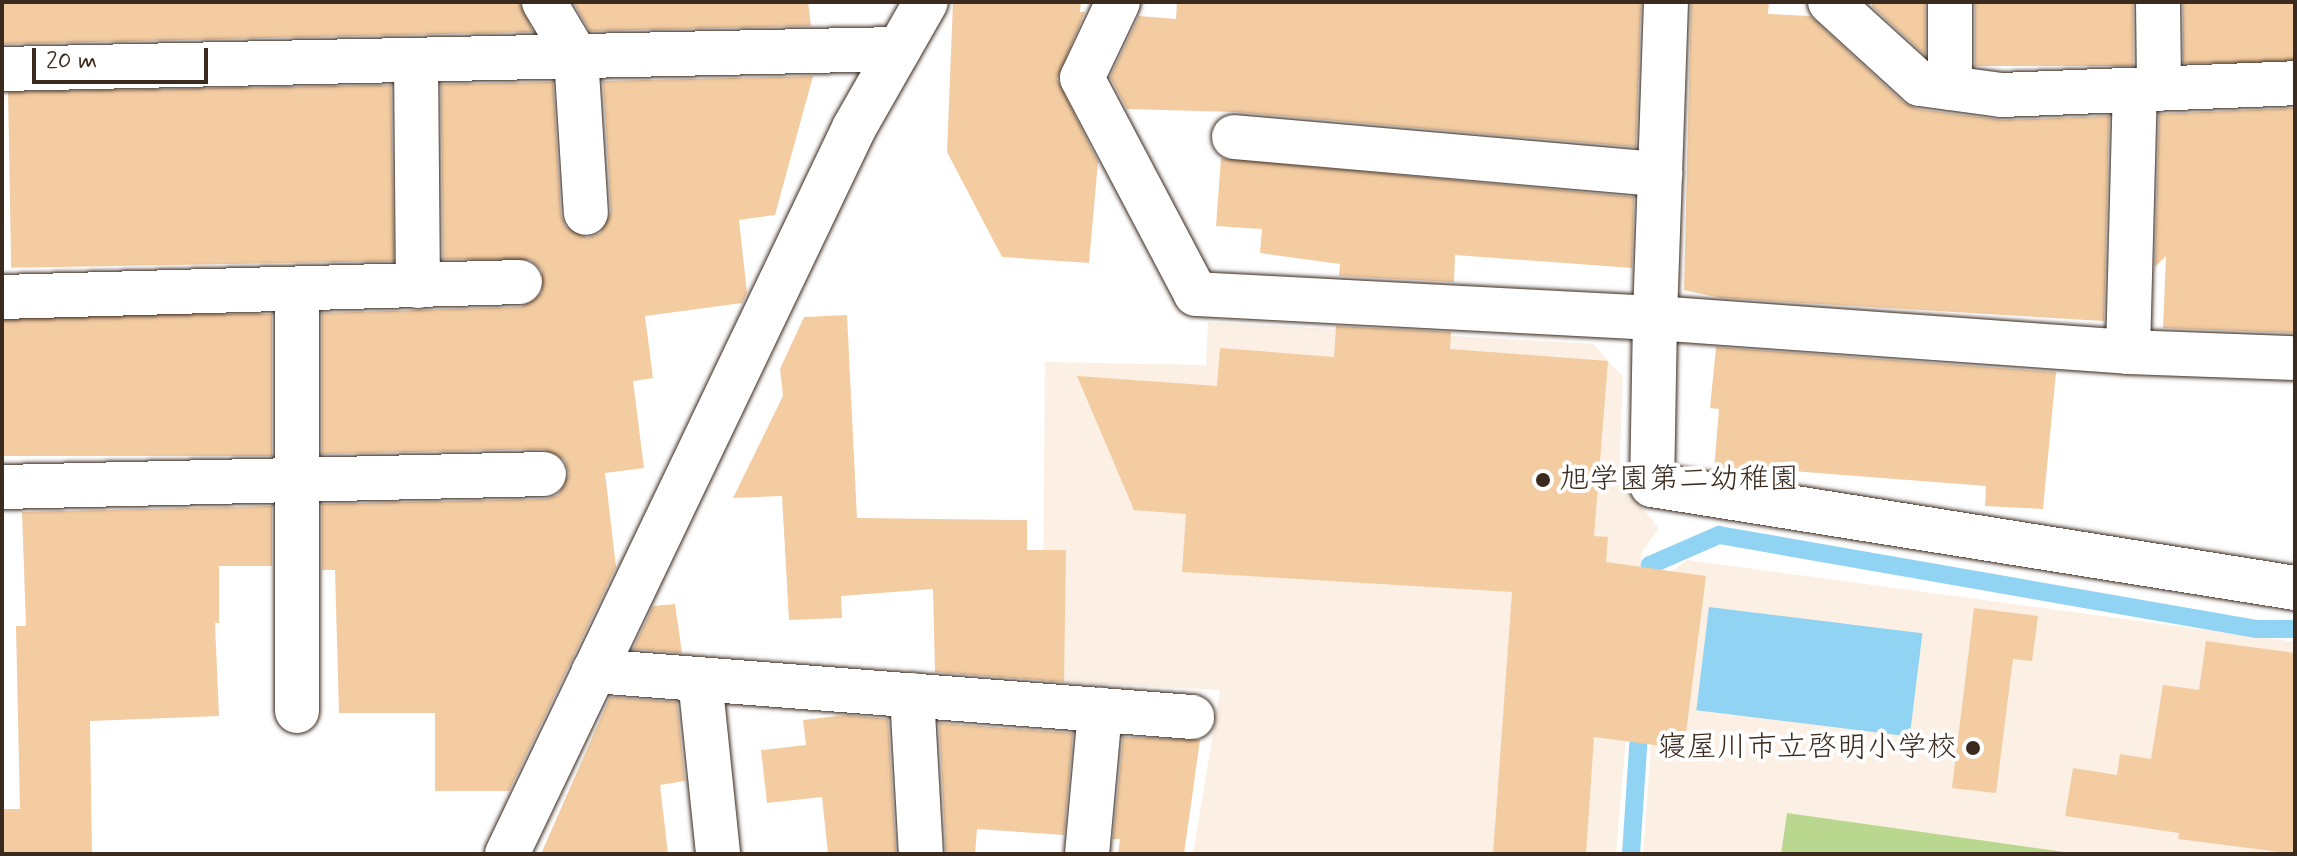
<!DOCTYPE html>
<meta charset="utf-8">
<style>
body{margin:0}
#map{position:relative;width:2297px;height:856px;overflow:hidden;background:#fff;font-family:Mynerve,"Klee One",sans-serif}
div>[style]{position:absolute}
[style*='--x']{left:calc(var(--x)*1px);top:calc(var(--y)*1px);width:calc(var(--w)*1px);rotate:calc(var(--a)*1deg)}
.built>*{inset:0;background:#fbf0e3}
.green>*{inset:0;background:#bad78f}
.water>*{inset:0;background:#90d3f2;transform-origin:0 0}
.stream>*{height:18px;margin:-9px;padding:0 9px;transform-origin:9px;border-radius:9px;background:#90d3f2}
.building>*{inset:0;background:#f3cca2;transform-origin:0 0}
.roads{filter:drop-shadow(0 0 2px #3b2a1e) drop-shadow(0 0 2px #3b2a1e)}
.minor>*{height:44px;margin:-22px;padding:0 22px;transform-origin:22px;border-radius:22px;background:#fff}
.dots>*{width:22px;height:22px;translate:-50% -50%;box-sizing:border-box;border:4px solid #fff;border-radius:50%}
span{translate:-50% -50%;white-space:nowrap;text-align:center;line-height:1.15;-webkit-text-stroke:8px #fff;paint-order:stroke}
.poi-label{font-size:30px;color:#3b2a1e}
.left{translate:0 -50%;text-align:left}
.right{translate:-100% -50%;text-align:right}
.frame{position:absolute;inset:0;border:4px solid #3b2a1e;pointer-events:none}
.scale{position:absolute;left:32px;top:48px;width:176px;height:36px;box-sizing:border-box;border:4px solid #3b2a1e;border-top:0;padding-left:10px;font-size:24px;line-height:28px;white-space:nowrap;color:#3b2a1e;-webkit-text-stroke:6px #fff;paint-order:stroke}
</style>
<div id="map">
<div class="built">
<i style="clip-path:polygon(1208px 322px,1593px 344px,1623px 377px,1619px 480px,1659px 528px,1642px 552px,1616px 854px,1193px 854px,1220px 690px,1042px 681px,1045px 362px,1206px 365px)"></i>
<i style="clip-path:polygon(1687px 560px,2295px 642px,2295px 854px,1643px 854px,1663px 578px)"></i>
</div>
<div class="green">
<i style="clip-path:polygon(1787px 813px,2079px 854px,1781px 854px)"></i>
</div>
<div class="water">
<i style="left:1709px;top:607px;width:215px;height:104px;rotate:7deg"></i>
</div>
<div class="stream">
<i style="--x:1648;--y:591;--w:26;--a:-86"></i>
<i style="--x:1650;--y:565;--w:75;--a:-23.5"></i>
<i style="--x:1719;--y:535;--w:545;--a:9.93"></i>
<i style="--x:2256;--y:629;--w:39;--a:0"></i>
<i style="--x:1631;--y:854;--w:134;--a:-86.2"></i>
</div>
<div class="building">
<i style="clip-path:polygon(2px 2px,519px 2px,533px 32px,2px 44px)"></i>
<i style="clip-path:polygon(573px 2px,808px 2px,811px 26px,590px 31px)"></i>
<i style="clip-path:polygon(953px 2px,1081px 2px,1080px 12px,1085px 12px,1057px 79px,1098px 162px,1089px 263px,1002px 257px,947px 152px)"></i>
<i style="clip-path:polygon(1177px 2px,1641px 2px,1636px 147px,1236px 112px,1127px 109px,1110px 77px,1139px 16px,1176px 19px)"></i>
<i style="clip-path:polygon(1691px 2px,1769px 2px,1768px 14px,1810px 16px,1903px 102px,1917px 109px,2002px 120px,2109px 116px,2104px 321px,1721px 298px,1684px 290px)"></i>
<i style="clip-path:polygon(1872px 2px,1925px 2px,1925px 55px,1872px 6px)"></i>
<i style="left:1975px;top:2px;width:158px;height:64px"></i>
<i style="left:2183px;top:2px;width:112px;height:61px"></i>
<i style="clip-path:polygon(813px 76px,775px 215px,739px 220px,747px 293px,742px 303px,645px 316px,653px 378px,633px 381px,644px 468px,605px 473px,616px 567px,509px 791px,435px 791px,435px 713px,339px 713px,335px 570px,322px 570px,322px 504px,545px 499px,558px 495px,569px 474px,565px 460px,543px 449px,322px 454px,322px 313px,521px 307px,542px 293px,542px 270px,531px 260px,443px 259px,441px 84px,553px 82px,561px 215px,566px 227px,587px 238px,600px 233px,611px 212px,603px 81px)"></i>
<i style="left:391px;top:85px;width:176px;height:383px;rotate:89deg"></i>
<i style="clip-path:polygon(2295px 108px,2295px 333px,2163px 328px,2166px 256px,2155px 267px,2159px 114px)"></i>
<i style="clip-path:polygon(1221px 158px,1634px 197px,1632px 268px,1455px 255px,1454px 282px,1339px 276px,1340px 264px,1260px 253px,1262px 229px,1216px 226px)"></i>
<i style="left:272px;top:314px;width:142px;height:270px;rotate:90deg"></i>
<i style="clip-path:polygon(847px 315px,857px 518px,1027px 520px,1027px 550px,1066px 550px,1064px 682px,935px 672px,933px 589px,841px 596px,842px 618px,789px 620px,782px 496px,733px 498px,783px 396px,780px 369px,804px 317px)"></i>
<i style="clip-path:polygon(1336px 326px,1451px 332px,1450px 349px,1608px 361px,1594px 536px,1608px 537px,1606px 562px,1706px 576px,1684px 749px,1594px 737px,1586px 854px,1493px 854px,1512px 592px,1182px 572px,1186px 514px,1134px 510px,1077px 376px,1217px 386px,1220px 348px,1334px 357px)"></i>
<i style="clip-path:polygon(1716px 347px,2056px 372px,2043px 509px,1985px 506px,1986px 486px,1792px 471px,1792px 480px,1714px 470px,1719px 409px,1710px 408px)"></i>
<i style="clip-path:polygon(272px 506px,272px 566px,219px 566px,219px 623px,215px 623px,219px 716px,90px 721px,92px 854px,2px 854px,3px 809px,20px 809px,16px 626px,26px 626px,22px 512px)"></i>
<i style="clip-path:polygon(675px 604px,682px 653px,633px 649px,653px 606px)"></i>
<i style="clip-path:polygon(1974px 608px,2038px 616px,2032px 661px,2013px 659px,1996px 793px,1952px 788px)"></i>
<i style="clip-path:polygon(2206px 641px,2295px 653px,2295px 854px,2178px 839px,2179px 833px,2065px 816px,2073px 768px,2117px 775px,2120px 754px,2151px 759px,2163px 685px,2199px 690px)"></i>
<i style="clip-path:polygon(610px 697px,677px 702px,685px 781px,660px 785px,668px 854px,541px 854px)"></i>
<i style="clip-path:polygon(846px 715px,888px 719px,896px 854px,828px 854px,822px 797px,767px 803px,761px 750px,806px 745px,803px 720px)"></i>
<i style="clip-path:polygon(939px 723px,1073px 733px,1064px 835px,977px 829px,975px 854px,946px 854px)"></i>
<i style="clip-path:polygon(1123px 737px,1200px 740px,1184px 854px,1118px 854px,1120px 839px,1113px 839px)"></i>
</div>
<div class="roads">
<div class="minor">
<i style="--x:544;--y:2;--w:63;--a:59.3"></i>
<i style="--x:576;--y:56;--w:157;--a:86.4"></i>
<i style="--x:1118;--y:2;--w:84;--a:115.3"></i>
<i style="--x:1082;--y:78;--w:244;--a:62.2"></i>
<i style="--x:1196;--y:294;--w:460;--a:3"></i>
<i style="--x:1655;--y:318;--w:167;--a:91"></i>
<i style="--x:1652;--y:485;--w:651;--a:9.1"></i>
<i style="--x:1666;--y:2;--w:316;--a:92"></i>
<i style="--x:1655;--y:318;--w:474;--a:4.1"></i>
<i style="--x:2128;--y:352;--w:167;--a:2.1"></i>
<i style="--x:1830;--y:2;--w:122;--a:42.3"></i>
<i style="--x:1920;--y:84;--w:82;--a:7.7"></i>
<i style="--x:2001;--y:95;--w:294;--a:-2.3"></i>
<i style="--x:1950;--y:2;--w:86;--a:90"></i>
<i style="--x:2158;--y:2;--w:87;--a:89.3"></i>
<i style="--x:416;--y:60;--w:226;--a:89.5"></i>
<i style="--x:2;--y:69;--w:897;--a:-1.28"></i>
<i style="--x:1234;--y:137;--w:428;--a:5"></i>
<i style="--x:297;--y:290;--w:421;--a:90"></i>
<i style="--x:2;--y:297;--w:518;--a:-1.66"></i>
<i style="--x:2128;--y:352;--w:262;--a:-88.5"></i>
<i style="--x:2;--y:487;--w:542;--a:-1.37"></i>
<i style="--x:594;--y:671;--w:600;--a:4.4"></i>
<i style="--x:700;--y:679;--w:176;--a:84.1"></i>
<i style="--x:912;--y:695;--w:159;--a:86.8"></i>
<i style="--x:507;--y:854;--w:805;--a:-64.45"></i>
<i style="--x:854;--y:128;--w:145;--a:-60.3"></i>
<i style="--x:1087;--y:854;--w:145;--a:-84.8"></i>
</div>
</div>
<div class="dots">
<i style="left:1543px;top:480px;background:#3b2a1e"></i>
<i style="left:1973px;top:748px;background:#3b2a1e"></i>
</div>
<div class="poi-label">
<span class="left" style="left:1559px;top:480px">旭学園第二幼稚園</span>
<span class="right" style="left:1957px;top:748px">寝屋川市立啓明小学校</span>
</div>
<div class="frame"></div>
<div class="scale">20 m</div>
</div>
